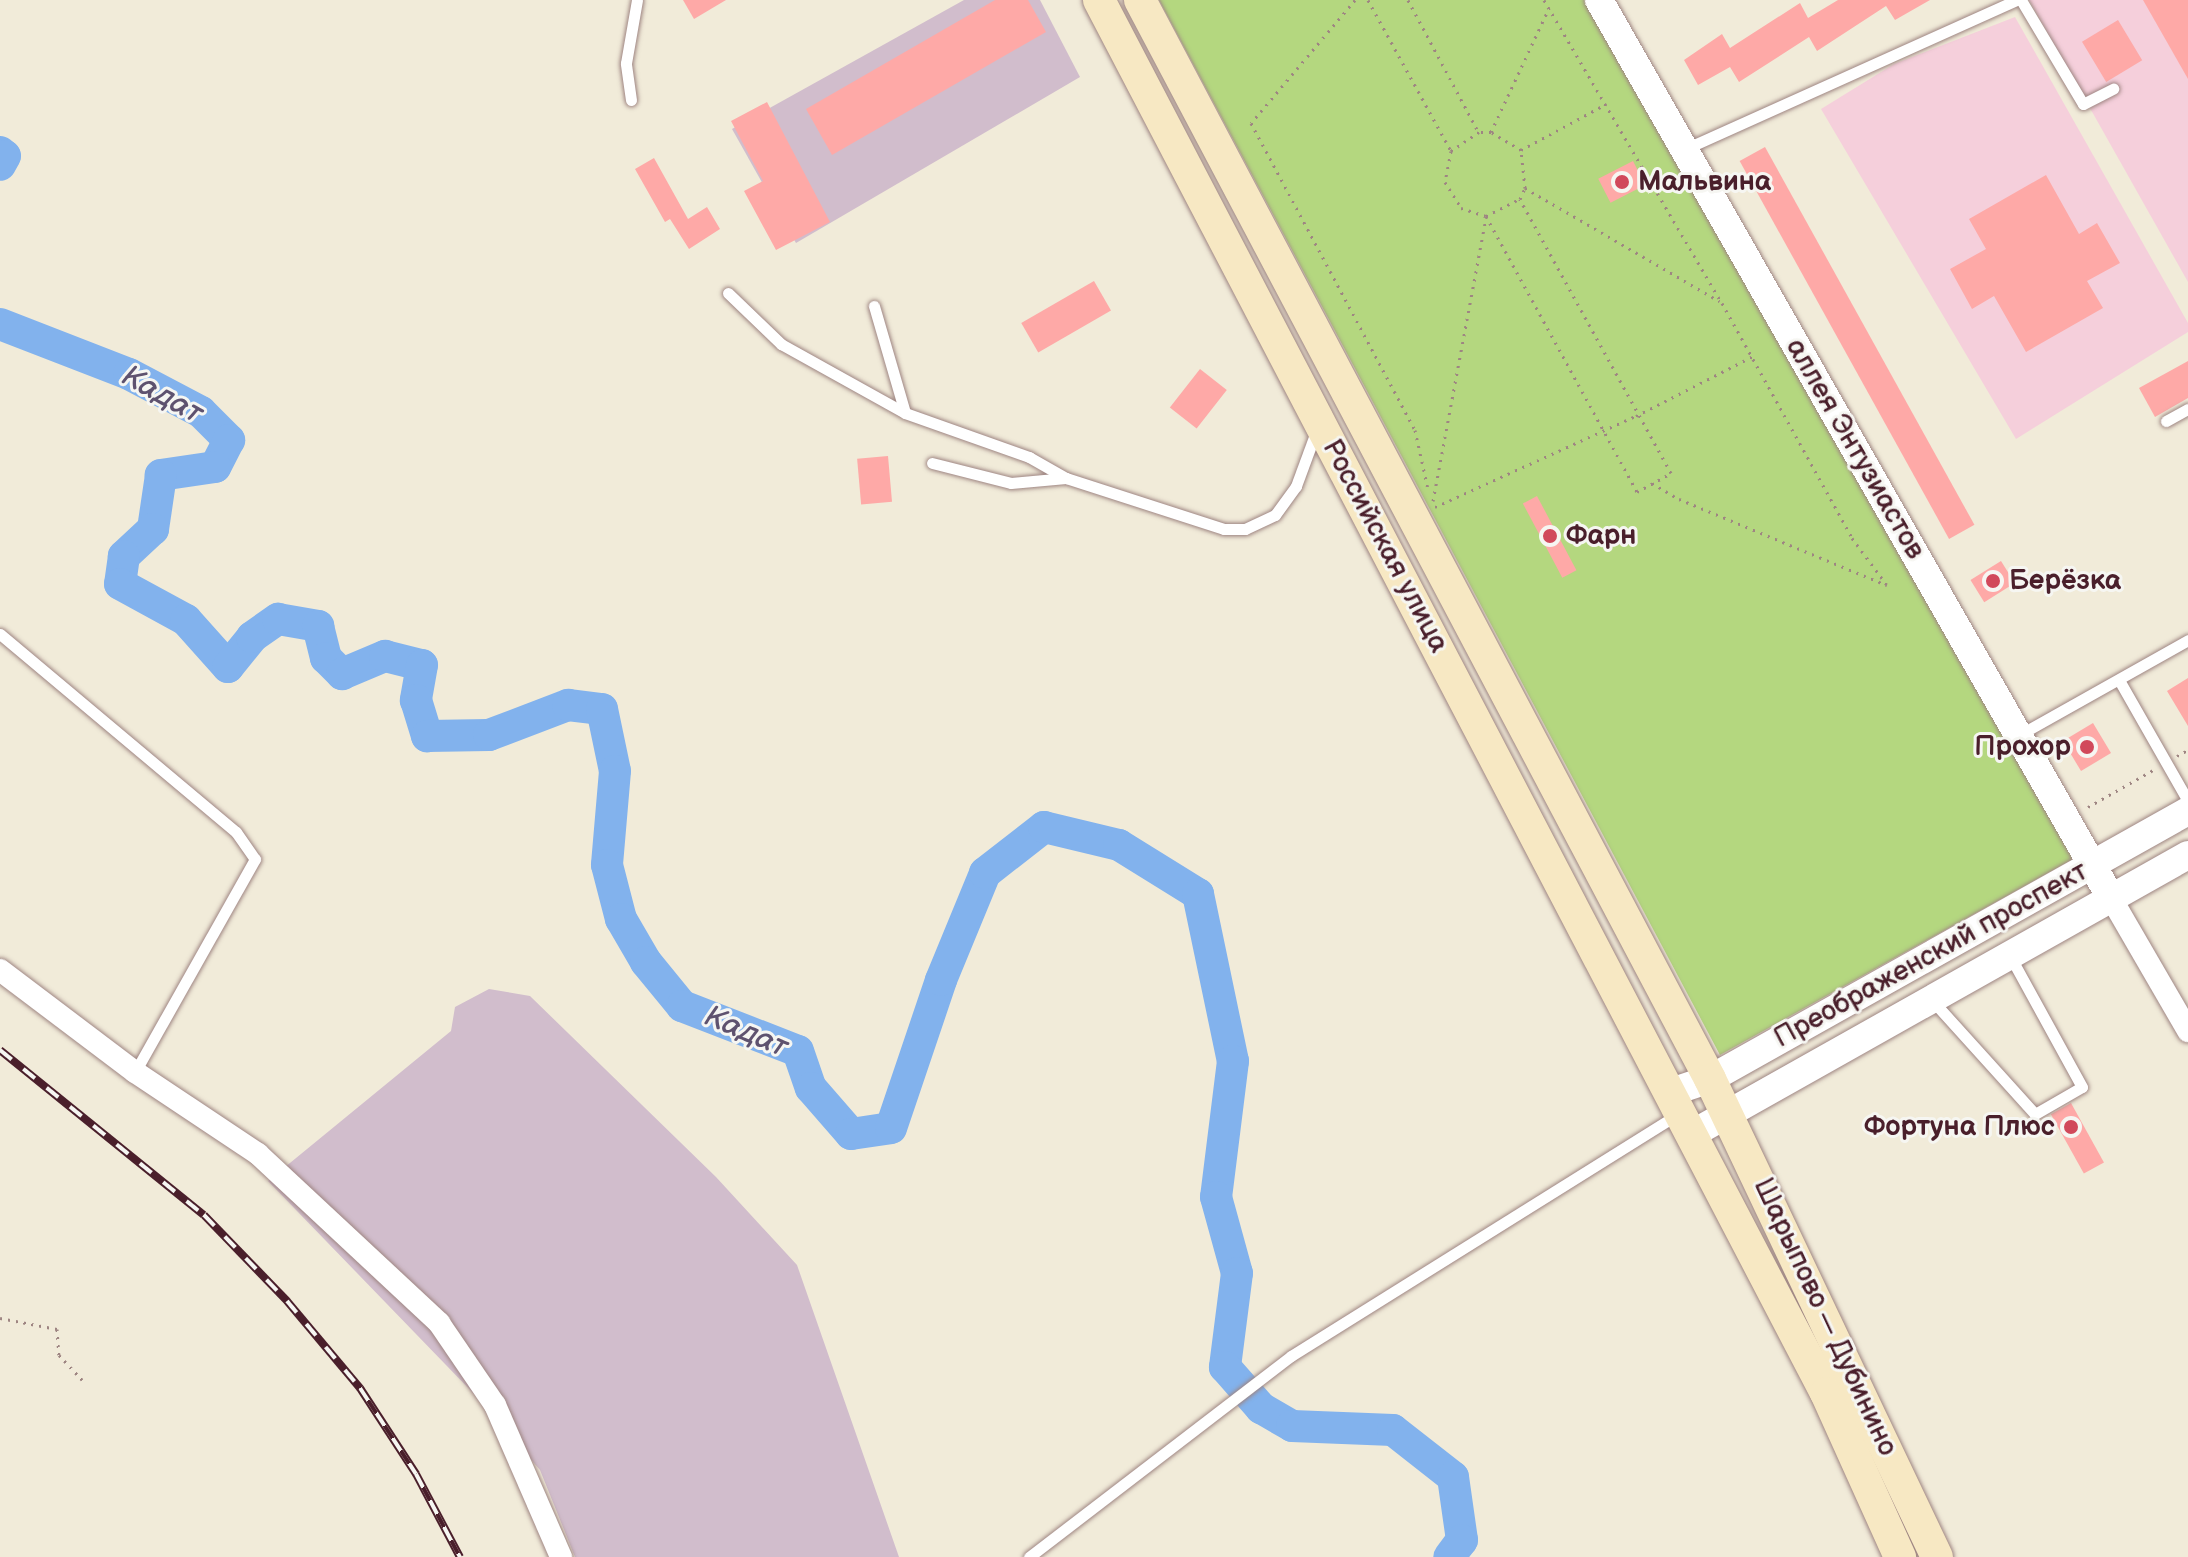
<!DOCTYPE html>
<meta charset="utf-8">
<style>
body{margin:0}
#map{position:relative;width:2188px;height:1557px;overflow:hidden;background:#f1ebd9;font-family:"Balsamiq Sans",sans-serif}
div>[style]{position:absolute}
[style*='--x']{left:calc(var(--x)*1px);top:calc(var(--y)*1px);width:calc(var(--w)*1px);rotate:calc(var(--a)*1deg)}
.built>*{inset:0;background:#f5cfdb}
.industrial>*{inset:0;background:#d1bdcc}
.green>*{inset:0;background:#b4d77f}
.river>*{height:32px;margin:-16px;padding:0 16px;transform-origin:16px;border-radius:16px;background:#82b2ed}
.building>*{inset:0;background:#fea9a7;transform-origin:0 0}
.path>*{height:3px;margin-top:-1.5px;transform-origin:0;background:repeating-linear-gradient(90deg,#9e8582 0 2px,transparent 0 8px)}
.roads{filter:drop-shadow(0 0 2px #9e8582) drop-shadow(0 0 2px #9e8582)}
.service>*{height:11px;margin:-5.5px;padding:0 5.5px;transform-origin:5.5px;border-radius:5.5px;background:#fff}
.minor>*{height:22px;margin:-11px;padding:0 11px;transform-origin:11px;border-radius:11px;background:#fff}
.tertiary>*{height:28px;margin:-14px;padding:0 14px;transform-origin:14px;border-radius:14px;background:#fff}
.secondary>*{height:32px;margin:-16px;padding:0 16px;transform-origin:16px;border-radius:16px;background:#f7e8c3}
.rail>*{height:8px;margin-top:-4px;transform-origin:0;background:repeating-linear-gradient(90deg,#f6f6f2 0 15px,#4a1f2b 0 30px);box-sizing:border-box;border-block:2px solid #4a1f2b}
.dots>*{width:22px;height:22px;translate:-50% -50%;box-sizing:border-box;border:4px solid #f6f6f2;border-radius:50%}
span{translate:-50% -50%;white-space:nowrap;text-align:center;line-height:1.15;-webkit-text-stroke:6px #f6f6f2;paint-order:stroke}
.poi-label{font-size:28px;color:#4a1f2b;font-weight:700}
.left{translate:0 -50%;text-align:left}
.right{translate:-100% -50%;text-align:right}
.street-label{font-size:28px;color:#4a1f2b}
.water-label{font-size:30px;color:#5e526f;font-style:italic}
</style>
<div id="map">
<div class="built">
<i style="clip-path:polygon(2029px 0,2188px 0,2188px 282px)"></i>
<i style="clip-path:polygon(2015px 17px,2188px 323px,2188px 332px,2016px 439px,1821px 109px,1894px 64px)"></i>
</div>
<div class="industrial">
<i style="clip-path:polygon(964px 0,1040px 0,1080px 77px,796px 243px,732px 129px)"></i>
<i style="clip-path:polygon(489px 989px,530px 996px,716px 1177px,797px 1265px,899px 1557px,575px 1557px,540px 1470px,475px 1395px,268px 1181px,451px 1031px,455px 1007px)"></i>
</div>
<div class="green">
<i style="clip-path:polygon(1159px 0,1586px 0,2073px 859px,1720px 1055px)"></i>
</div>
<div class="river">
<i style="--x:0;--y:152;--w:6;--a:39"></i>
<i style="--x:5;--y:156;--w:10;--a:119"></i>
<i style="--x:0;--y:324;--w:138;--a:21.2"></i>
<i style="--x:129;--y:374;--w:81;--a:27.8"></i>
<i style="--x:201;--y:412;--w:40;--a:45"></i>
<i style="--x:229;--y:440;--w:30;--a:117"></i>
<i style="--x:215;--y:467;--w:55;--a:171.6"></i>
<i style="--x:161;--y:475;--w:55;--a:98.4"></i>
<i style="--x:153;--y:529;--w:40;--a:137"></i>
<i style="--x:124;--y:556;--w:28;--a:98"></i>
<i style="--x:120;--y:584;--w:75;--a:28.6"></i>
<i style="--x:186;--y:620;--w:63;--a:48.2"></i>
<i style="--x:228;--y:667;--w:38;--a:-51"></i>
<i style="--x:252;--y:637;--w:32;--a:-35"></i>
<i style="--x:278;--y:619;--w:41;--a:9.9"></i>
<i style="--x:318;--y:626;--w:33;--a:76"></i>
<i style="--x:326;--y:658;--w:23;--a:45"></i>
<i style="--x:342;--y:674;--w:47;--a:-22.7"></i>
<i style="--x:385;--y:656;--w:38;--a:14"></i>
<i style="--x:422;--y:665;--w:36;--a:100"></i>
<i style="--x:416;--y:700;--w:38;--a:73"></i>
<i style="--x:427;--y:736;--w:62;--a:-0.9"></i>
<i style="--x:489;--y:735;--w:85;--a:-20.8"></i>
<i style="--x:568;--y:705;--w:34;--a:7"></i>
<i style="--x:602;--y:709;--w:63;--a:78.2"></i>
<i style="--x:615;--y:771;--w:94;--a:94.9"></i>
<i style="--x:607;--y:865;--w:56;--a:75.5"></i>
<i style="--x:621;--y:919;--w:50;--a:59.8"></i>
<i style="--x:646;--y:962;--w:57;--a:50.7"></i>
<i style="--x:682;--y:1006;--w:124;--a:21.2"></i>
<i style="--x:798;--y:1051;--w:39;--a:71"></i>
<i style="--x:811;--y:1088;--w:61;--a:49"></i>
<i style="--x:851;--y:1134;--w:40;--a:-8.5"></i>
<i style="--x:891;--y:1128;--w:156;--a:-71.3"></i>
<i style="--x:941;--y:980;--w:116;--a:-67.6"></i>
<i style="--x:985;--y:873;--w:75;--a:-37.9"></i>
<i style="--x:1044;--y:827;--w:77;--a:13.5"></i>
<i style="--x:1119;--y:845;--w:93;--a:31.8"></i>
<i style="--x:1198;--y:894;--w:171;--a:78.2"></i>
<i style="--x:1233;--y:1061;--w:137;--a:97.1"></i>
<i style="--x:1216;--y:1197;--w:79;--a:74.6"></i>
<i style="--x:1237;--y:1273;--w:95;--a:97.3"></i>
<i style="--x:1225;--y:1367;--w:55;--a:48.7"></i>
<i style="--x:1261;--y:1408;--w:36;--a:30"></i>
<i style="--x:1292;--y:1426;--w:101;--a:2.3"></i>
<i style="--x:1393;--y:1430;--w:76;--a:38.1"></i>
<i style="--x:1453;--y:1477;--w:64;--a:81.9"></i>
<i style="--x:1462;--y:1540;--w:21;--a:127"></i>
</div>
<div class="building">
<i style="clip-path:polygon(683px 0,726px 0,694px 19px)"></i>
<i style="clip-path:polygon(995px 0,1028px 0,1046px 32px,832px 155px,806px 109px)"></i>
<i style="clip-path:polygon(1838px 0,1930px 0,1895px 20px,1886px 6px,1817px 51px,1809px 37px,1739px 82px,1730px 67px,1698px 85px,1684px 60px,1722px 34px,1730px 48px,1800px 3px,1808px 18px)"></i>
<i style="clip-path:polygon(2143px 0,2188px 0,2188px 79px)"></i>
<i style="left:2118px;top:20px;width:47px;height:42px;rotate:59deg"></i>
<i style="clip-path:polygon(767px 102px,830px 222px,776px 250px,744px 191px,763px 181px,731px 121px)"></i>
<i style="left:1765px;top:147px;width:432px;height:29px;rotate:61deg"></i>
<i style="clip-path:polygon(654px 158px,688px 219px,707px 207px,720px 229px,689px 249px,670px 219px,665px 222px,635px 169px)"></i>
<i style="left:1633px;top:161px;width:27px;height:39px;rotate:63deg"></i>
<i style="clip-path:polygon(2046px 175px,2079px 234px,2097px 223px,2120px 263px,2087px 281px,2103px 308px,2026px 352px,1994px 296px,1972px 309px,1950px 269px,1986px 249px,1969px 219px)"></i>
<i style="left:1094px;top:281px;width:34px;height:84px;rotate:60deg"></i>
<i style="clip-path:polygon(2188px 361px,2188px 398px,2155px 417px,2139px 388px)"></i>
<i style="left:1200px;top:369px;width:34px;height:49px;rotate:38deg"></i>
<i style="left:888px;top:456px;width:46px;height:31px;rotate:85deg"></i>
<i style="left:1537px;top:496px;width:84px;height:16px;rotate:62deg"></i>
<i style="left:2001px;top:561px;width:26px;height:36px;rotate:58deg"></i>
<i style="clip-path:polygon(2188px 678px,2188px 726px,2167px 691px)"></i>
<i style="left:2093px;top:723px;width:35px;height:35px;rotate:59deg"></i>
<i style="left:2071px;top:1103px;width:68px;height:23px;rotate:61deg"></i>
</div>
<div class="path">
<i style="--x:1355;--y:0;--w:161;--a:130.2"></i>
<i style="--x:1251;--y:123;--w:348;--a:61.9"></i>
<i style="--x:1415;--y:430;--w:60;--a:77.6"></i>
<i style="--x:1368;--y:0;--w:172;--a:61.2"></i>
<i style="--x:1408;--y:0;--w:149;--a:61.9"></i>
<i style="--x:1544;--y:0;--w:351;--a:59.6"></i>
<i style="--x:1722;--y:303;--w:269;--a:61"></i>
<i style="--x:1852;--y:538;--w:59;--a:53.3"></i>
<i style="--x:1491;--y:132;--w:137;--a:-64.9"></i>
<i style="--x:1521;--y:150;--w:97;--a:-28.4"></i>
<i style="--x:1525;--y:188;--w:225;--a:30.2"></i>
<i style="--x:1486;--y:216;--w:38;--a:-27"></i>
<i style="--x:1520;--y:199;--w:12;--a:-66"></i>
<i style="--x:1525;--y:188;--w:38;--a:-96"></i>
<i style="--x:1521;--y:150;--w:35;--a:-149"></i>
<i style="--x:1491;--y:132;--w:12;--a:180"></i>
<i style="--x:1479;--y:132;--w:34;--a:146"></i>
<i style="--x:1451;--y:151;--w:32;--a:101"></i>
<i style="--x:1445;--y:182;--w:31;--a:58"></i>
<i style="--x:1461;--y:208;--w:26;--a:18"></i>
<i style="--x:1486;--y:216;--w:315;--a:61.3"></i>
<i style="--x:1637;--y:492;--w:39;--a:-29"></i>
<i style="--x:1671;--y:473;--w:313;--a:-118.9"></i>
<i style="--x:1652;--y:483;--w:31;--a:31"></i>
<i style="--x:1679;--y:499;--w:225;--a:22.5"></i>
<i style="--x:1433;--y:501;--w:289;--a:-79.4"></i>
<i style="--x:1435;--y:507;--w:221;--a:-24.4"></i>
<i style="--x:1636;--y:416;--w:131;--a:-27.1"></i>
<i style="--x:2177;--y:756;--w:13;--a:-29"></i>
<i style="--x:2088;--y:807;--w:75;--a:-29.6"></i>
<i style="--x:0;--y:1318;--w:58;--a:10.9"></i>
<i style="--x:57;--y:1329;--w:26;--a:86"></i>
<i style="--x:59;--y:1355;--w:34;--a:47"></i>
</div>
<div class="roads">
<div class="service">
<i style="--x:2021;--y:0;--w:121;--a:59.2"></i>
<i style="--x:2083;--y:104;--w:34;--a:-27"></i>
<i style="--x:631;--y:100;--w:37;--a:-98"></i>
<i style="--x:626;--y:63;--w:64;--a:-80.1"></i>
<i style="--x:1685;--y:149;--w:364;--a:-24.2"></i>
<i style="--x:728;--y:293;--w:74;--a:43.9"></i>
<i style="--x:781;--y:344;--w:142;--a:29.1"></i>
<i style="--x:905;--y:413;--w:132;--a:19.5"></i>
<i style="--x:1029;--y:457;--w:43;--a:29.6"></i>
<i style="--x:1066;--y:478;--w:166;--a:17.9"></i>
<i style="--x:1224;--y:529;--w:21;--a:0"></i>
<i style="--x:1245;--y:529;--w:33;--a:-25"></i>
<i style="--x:1275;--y:515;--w:36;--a:-54"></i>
<i style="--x:1296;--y:486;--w:61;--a:-69.8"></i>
<i style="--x:874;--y:306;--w:111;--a:73.8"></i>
<i style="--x:2166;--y:421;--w:25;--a:-29"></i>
<i style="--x:932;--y:463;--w:81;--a:14.2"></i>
<i style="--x:1011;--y:483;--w:55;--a:-5.2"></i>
<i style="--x:0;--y:634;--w:308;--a:40"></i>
<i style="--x:236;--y:832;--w:33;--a:55"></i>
<i style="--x:255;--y:859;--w:244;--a:119.4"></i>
<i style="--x:2119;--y:680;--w:139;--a:60.3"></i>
<i style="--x:2019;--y:735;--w:194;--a:-29.3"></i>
<i style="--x:1931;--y:999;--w:155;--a:47.9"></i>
<i style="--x:2035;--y:1114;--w:54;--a:-29.9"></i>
<i style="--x:2082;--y:1087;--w:149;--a:-118.8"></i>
<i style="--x:1029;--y:1557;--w:330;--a:-37.5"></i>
<i style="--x:1291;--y:1356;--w:456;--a:-32"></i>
</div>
<div class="minor">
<i style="--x:2111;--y:898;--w:154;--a:59.9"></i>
<i style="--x:0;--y:970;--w:169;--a:37.1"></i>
<i style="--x:135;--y:1072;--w:148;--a:33.7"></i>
<i style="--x:258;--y:1154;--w:248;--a:43"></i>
<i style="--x:439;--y:1323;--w:99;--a:55.7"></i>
<i style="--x:495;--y:1405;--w:166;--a:66.5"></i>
</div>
<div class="tertiary">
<i style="--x:1599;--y:0;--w:1034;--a:60.31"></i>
<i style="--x:1671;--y:1092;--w:41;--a:-18.4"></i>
<i style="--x:1710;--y:1079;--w:548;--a:-29.28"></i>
<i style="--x:1692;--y:1134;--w:569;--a:-29.36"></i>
</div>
<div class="secondary">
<i style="--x:1099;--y:0;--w:1571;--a:62.44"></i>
<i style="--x:1826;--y:1393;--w:180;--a:65.7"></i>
<i style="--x:1140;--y:0;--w:1220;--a:62.15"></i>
<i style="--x:1710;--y:1079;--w:529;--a:64.6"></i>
</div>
</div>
<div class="rail">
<i style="--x:0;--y:1050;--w:262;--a:39"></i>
<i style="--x:204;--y:1215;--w:120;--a:46"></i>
<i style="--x:287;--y:1301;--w:114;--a:50"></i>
<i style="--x:360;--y:1388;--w:103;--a:56.9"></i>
<i style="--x:416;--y:1474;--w:94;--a:62.1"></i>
</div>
<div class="dots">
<i style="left:1622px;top:182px;background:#d1495b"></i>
<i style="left:1550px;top:536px;background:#d1495b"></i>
<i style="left:1993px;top:581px;background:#d1495b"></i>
<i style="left:2087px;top:747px;background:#d1495b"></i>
<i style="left:2071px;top:1127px;background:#d1495b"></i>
</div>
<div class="poi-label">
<span class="left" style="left:1638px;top:182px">Мальвина</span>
<span class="left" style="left:1566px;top:536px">Фарн</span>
<span class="left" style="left:2009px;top:581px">Берёзка</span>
<span class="right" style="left:2071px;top:747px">Прохор</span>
<span class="right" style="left:2055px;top:1127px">Фортуна Плюс</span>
</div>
<div class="street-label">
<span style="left:1855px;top:449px;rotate:60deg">аллея Энтузиастов</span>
<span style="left:1385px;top:546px;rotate:62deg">Российская улица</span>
<span style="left:1931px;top:955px;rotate:-29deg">Преображенский проспект</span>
<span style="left:1825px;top:1317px;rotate:65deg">Шарыпово — Дубинино</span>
</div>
<div class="water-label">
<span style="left:162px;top:395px;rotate:29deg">Кадат</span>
<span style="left:746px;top:1032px;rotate:23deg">Кадат</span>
</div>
</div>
